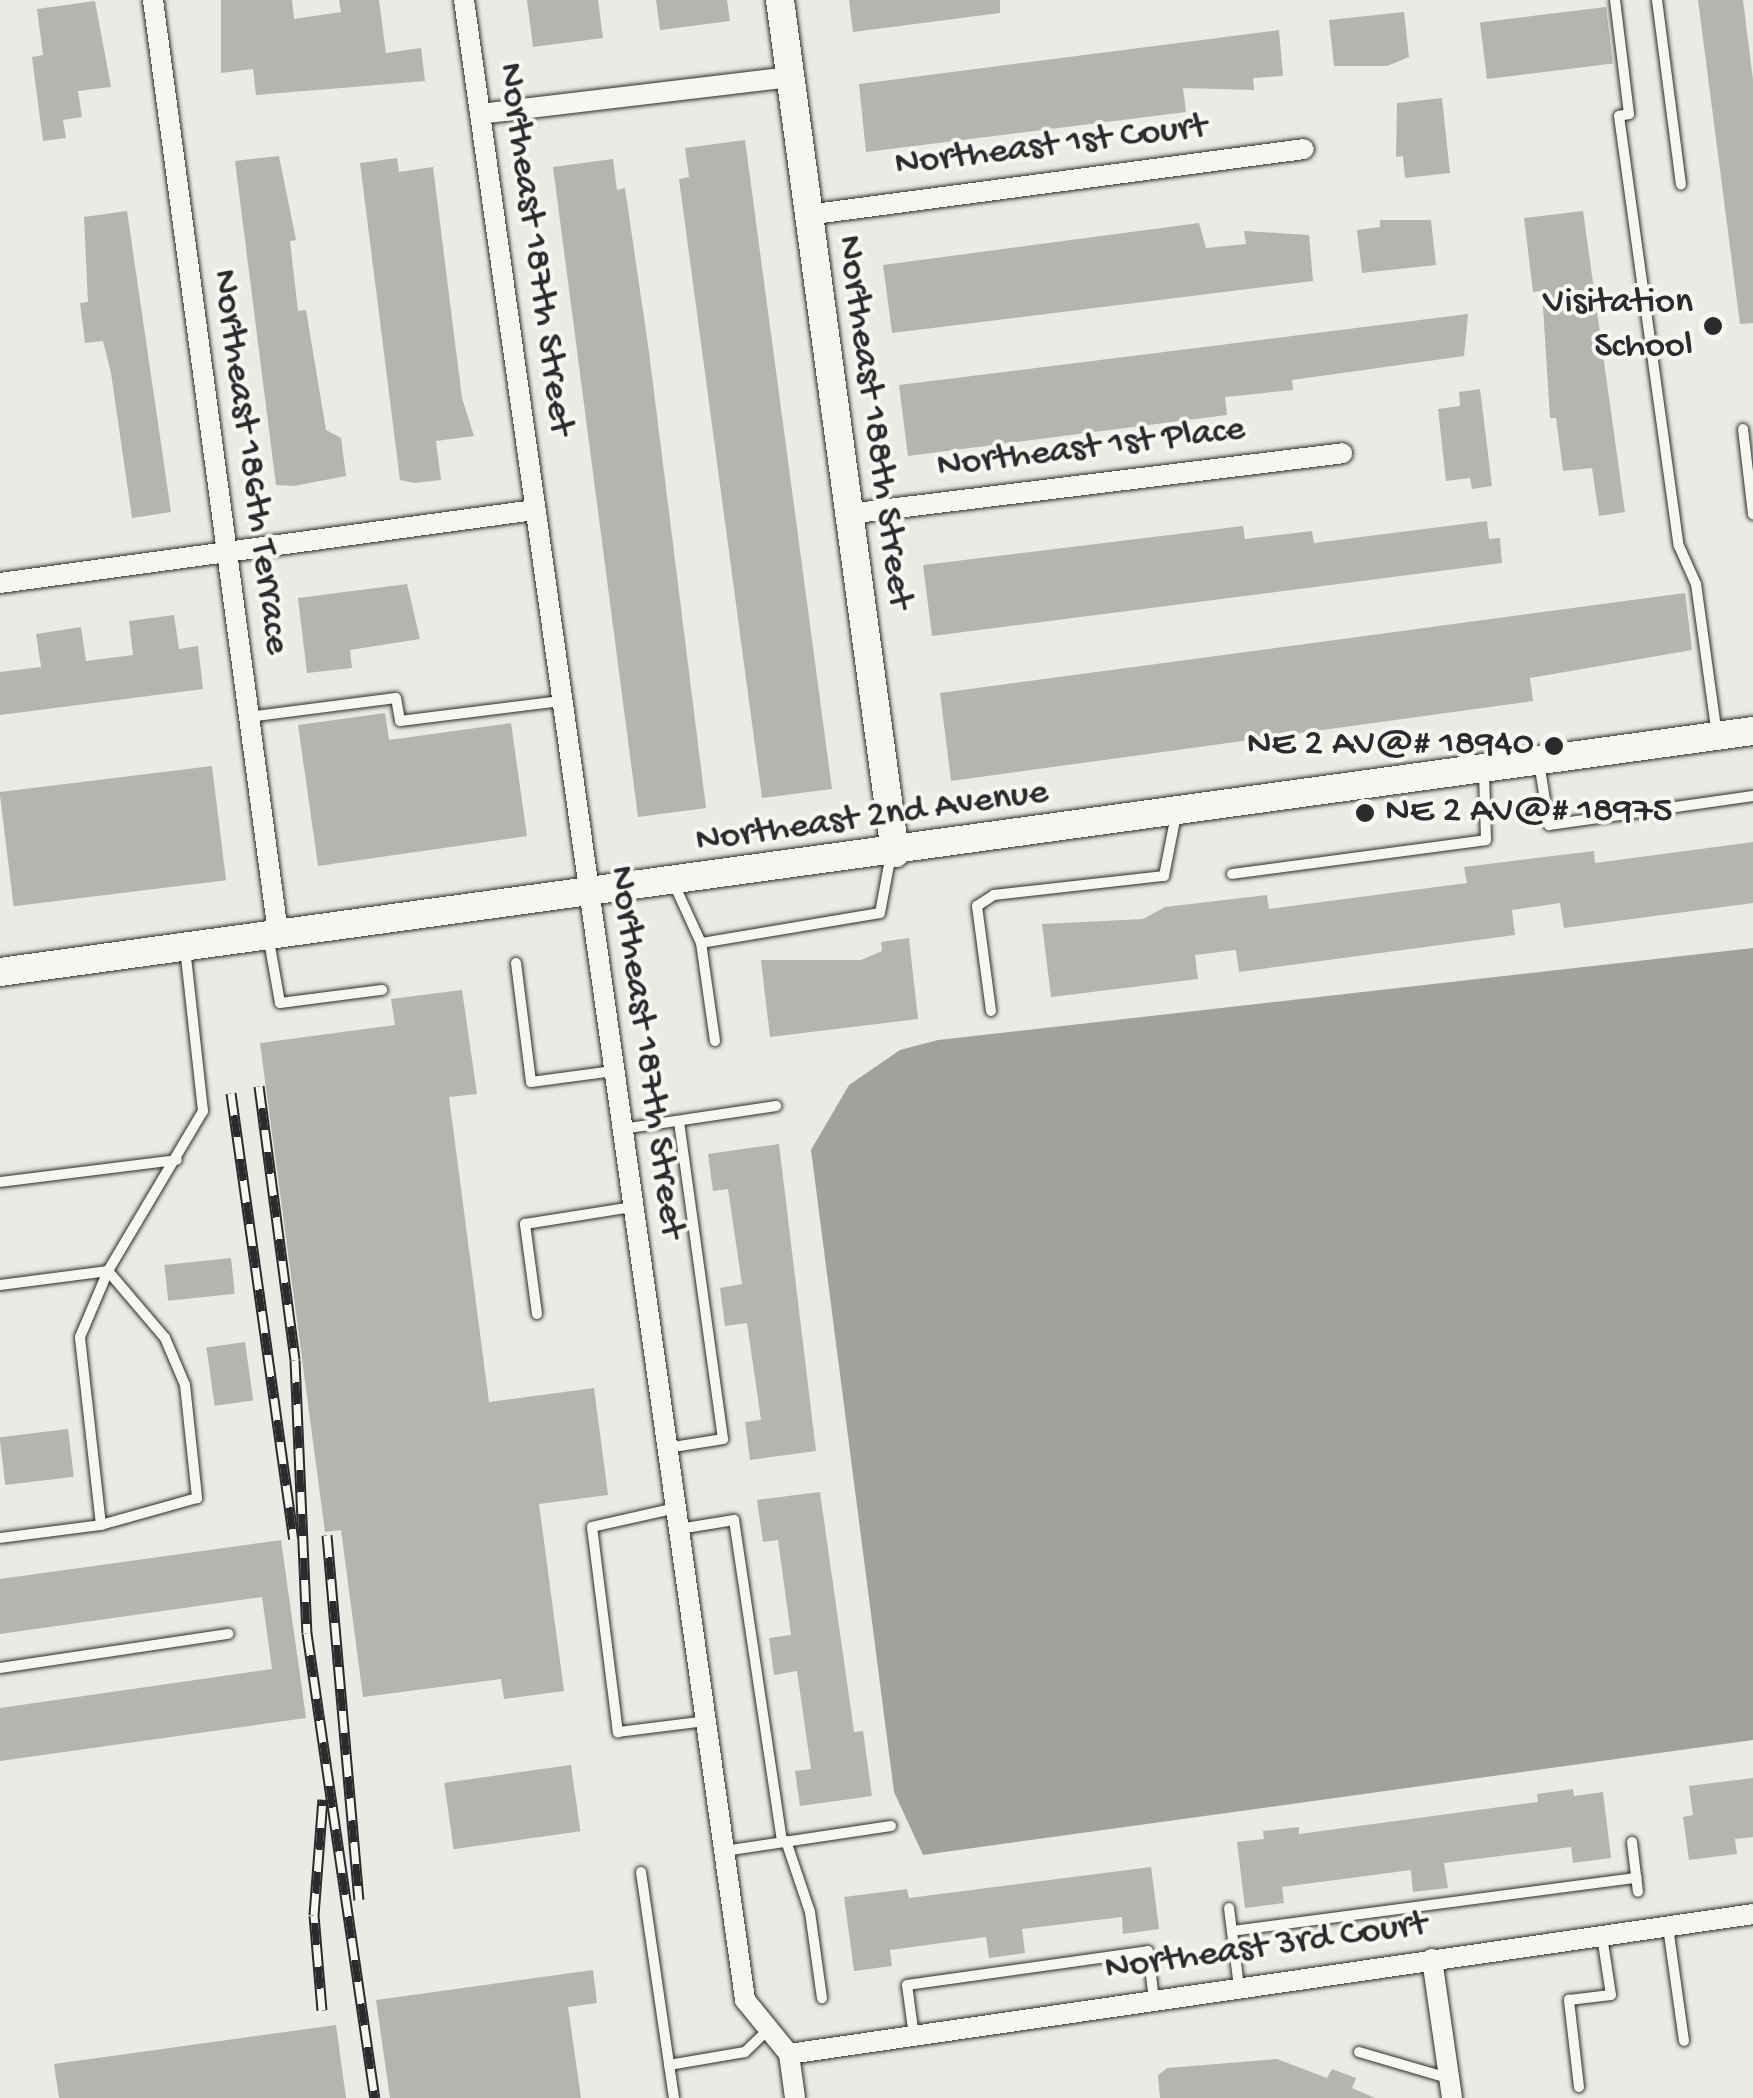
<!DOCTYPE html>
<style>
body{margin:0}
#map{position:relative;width:1753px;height:2098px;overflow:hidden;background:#eaeae6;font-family:"Gochi Hand",sans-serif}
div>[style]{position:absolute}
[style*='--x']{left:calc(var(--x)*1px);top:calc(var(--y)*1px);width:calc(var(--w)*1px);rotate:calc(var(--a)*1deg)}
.water>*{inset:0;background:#a1a19e}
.building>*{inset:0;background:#b4b4b1;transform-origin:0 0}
.roads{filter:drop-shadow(0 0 2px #2b2b2b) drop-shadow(0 0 2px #2b2b2b)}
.service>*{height:10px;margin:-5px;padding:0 5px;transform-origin:5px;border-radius:5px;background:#f6f6f2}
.minor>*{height:20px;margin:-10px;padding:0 10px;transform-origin:10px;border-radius:10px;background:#f6f6f2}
.tertiary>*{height:28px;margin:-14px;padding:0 14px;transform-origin:14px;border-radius:14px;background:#f6f6f2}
.rail>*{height:11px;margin-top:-5.5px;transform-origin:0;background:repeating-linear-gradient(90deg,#f6f6f2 0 22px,#2b2b2b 0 44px);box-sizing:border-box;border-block:2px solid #2b2b2b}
.dots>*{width:28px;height:28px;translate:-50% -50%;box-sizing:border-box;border:5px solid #f6f6f2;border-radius:50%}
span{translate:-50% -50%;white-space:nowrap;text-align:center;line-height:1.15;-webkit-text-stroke:8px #f6f6f2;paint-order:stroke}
.street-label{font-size:38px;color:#2b2b2b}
.poi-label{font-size:38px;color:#2b2b2b}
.right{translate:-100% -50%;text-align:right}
.left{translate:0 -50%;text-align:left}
</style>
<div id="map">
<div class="water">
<i style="clip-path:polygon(1753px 948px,1753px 1740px,923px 1855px,894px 1792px,811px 1150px,849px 1085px,900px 1050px,938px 1040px)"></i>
</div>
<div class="building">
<i style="clip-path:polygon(221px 0,292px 0,294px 19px,341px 12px,339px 0,379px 0,386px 53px,421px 48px,425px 81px,256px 95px,253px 69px,221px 73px)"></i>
<i style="clip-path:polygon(527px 0,598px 0,603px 38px,533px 47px)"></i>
<i style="clip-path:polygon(656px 0,727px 0,730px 21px,660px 30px)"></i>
<i style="clip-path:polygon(849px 0,1000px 0,1000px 13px,853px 32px)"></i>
<i style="clip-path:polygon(1698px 0,1743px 0,1753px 80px,1753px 323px,1740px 324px)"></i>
<i style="clip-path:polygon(95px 1px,111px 87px,78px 91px,82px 117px,63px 120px,66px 138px,43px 141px,32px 57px,43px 55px,37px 9px)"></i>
<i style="left:1606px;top:7px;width:57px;height:127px;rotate:83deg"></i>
<i style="clip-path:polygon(1404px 12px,1409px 57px,1387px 66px,1334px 66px,1329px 20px)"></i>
<i style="clip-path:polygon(1279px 30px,1283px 76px,1253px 78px,1254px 90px,1183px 88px,1186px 112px,866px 152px,859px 84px)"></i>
<i style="clip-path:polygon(1442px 98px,1450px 173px,1405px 178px,1403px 156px,1396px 157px,1397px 103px)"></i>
<i style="clip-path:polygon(745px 140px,832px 789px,762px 798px,679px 179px,689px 177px,685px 148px)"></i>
<i style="clip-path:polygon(279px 156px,296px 240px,290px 241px,298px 311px,306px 310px,326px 430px,341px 438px,346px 476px,294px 486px,276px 485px,235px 161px)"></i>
<i style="clip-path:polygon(397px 158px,399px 172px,433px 167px,462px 398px,474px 436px,436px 441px,441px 480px,414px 483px,400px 480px,360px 163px)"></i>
<i style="clip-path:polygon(613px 159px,617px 190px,625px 188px,649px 352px,706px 808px,638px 817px,553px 167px)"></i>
<i style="clip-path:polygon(127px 211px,171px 512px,132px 518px,111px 373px,103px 341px,85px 343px,80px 303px,88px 302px,84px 217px)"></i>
<i style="clip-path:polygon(1583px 211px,1625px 512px,1599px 516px,1592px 468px,1563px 471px,1556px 418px,1550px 418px,1542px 291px,1533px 292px,1524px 218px)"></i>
<i style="clip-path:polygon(1380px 220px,1431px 220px,1436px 265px,1362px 273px,1357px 230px,1380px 227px)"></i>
<i style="clip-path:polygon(1199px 223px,1206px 248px,1246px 244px,1244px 231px,1309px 235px,1313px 281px,892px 333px,883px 265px)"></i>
<i style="clip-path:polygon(1468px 314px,1464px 356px,1292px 380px,1293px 390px,1225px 397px,1227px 415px,908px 456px,899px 385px)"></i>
<i style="clip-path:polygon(1480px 389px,1492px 486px,1472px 489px,1470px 478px,1446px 481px,1438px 409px,1460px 406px,1459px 392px)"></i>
<i style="clip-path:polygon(1487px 521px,1489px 539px,1500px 538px,1502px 563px,932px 636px,923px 565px,1243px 526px,1245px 539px,1312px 531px,1314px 543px)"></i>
<i style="clip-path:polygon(407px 584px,420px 639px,350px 650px,352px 668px,307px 673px,298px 598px)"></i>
<i style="clip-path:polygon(1685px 593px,1692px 650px,1530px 678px,1533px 701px,951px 781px,940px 693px)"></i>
<i style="clip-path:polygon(174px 615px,179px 649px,198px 646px,203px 689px,0 715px,0 672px,41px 667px,36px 634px,81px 627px,86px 661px,133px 655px,129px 621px)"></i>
<i style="clip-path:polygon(385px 713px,389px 740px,511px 723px,527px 836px,318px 866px,298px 725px)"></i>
<i style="left:212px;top:766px;width:115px;height:214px;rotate:83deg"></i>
<i style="clip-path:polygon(1753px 842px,1753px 903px,1564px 928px,1560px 903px,1512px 910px,1515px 935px,1239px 972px,1236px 950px,1195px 955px,1198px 979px,1051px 997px,1042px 924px,1143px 919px,1165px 907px,1267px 895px,1269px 909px,1467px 883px,1464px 867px,1594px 851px,1595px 863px)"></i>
<i style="clip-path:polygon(909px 938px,918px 1019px,770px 1037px,761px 960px,861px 960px,882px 951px,881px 942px)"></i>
<i style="clip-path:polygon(462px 990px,477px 1094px,449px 1097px,489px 1402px,594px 1388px,608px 1495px,539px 1504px,564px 1691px,504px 1699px,501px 1679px,363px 1697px,341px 1530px,325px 1532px,260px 1043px,395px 1025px,391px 999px)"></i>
<i style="clip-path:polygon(779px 1144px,816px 1451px,750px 1460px,745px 1422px,761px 1420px,747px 1323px,725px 1326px,720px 1288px,742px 1284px,728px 1189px,713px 1191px,708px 1154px)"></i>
<i style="left:231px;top:1258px;width:36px;height:67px;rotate:84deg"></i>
<i style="left:245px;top:1342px;width:59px;height:39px;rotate:82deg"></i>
<i style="left:68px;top:1429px;width:48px;height:69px;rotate:83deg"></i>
<i style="clip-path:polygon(820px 1492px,854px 1732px,863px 1731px,872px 1796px,800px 1806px,795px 1771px,811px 1769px,797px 1671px,774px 1675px,769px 1638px,791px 1635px,778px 1540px,763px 1542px,757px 1500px)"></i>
<i style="clip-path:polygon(281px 1540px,306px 1718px,0 1761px,0 1708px,272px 1669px,262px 1597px,0 1634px,0 1579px)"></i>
<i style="left:571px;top:1765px;width:67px;height:128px;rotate:82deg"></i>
<i style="clip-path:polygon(1753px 1778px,1753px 1837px,1735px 1839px,1737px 1854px,1689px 1860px,1683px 1817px,1693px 1815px,1689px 1786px)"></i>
<i style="clip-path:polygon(1573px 1789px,1574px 1796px,1603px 1792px,1611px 1858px,1573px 1863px,1571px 1847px,1444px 1863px,1448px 1888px,1413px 1892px,1411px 1870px,1282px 1887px,1284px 1903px,1245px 1908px,1237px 1842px,1264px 1839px,1263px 1831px,1299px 1827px,1299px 1834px,1538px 1802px,1537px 1794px)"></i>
<i style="clip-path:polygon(1151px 1867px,1159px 1929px,1123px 1934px,1122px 1917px,1022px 1929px,1025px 1953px,989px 1958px,986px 1937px,890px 1950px,892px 1966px,854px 1971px,844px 1897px,907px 1889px,909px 1898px)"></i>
<i style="clip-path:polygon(593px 1970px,597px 2003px,568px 2007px,581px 2098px,390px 2098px,376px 2000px)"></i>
<i style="clip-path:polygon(336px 2025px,346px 2098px,59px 2098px,54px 2064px)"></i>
<i style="clip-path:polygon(1277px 2059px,1327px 2078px,1332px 2069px,1356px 2078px,1352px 2088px,1375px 2098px,1160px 2098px,1158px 2075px,1167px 2068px)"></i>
</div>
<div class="roads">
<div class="service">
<i style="--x:1615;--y:0;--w:115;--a:83"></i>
<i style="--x:1629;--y:114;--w:10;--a:169"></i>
<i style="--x:1619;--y:116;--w:434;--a:82.1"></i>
<i style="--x:1679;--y:546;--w:42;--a:65.9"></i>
<i style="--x:1696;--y:584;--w:152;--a:82.1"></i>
<i style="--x:1657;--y:0;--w:186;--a:82.6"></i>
<i style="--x:1743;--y:429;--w:86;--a:83.3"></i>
<i style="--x:248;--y:717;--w:149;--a:-7.3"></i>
<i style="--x:396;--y:698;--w:23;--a:80"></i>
<i style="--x:400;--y:721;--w:162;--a:-7.1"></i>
<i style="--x:1539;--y:762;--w:64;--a:81"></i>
<i style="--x:1549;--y:825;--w:206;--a:-8.1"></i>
<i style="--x:1232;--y:874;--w:256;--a:-7.6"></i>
<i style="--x:1486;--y:840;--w:67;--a:-91.7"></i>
<i style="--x:674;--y:884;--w:65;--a:65.4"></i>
<i style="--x:268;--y:935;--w:69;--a:80"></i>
<i style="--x:280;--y:1003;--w:103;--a:-7.3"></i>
<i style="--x:516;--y:963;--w:120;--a:82.8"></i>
<i style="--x:531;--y:1082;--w:83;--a:-7.6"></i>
<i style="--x:991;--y:1011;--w:106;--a:-97.6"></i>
<i style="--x:977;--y:906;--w:20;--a:-33"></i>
<i style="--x:994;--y:895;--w:171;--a:-6.4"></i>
<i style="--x:1164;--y:876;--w:62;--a:-78.9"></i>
<i style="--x:715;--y:1041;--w:99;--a:-98.1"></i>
<i style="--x:701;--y:943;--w:181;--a:-9.5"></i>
<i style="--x:880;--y:913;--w:60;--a:-79.4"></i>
<i style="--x:622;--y:1129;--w:156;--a:-8.5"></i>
<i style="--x:0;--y:1182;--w:178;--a:-7.1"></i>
<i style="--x:0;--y:1285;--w:109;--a:-7.4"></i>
<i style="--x:108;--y:1271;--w:88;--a:49.6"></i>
<i style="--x:165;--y:1338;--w:51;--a:66.9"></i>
<i style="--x:185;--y:1385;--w:114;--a:83.9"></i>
<i style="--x:197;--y:1498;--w:100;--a:164.3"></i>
<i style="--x:537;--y:1314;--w:91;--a:-97.6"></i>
<i style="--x:525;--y:1224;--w:108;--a:-9"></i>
<i style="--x:667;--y:1448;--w:57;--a:-9.1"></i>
<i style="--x:723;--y:1439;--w:321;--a:-97.9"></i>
<i style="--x:676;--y:1508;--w:86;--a:167.3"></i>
<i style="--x:592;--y:1527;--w:207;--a:82.8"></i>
<i style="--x:618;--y:1732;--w:89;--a:-7.1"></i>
<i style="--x:679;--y:1529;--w:56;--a:-9.3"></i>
<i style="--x:734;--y:1520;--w:325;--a:81.5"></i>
<i style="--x:0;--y:1538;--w:102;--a:-7.3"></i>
<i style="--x:101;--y:1525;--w:189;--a:-96.4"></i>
<i style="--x:80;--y:1337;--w:72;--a:-67"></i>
<i style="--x:108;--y:1271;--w:186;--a:-59.3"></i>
<i style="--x:203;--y:1111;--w:165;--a:-96.3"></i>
<i style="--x:0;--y:1668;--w:231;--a:-8.5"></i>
<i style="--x:786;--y:1841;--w:75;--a:71.3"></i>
<i style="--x:810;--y:1912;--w:87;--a:82.1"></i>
<i style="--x:1632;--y:1842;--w:50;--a:83.2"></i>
<i style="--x:724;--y:1851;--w:169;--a:-8.5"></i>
<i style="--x:641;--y:1872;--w:228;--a:81.7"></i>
<i style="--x:1229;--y:1908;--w:80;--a:82.8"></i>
<i style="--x:1668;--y:1927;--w:115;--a:82"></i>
<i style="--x:1232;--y:1931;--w:408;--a:-7.5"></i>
<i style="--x:914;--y:2036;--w:51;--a:-97.8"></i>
<i style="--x:907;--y:1985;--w:243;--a:-8"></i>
<i style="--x:1148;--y:1951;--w:49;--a:83"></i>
<i style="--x:1359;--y:2052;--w:93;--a:16.3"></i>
<i style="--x:669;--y:2065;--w:77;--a:-9.7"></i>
<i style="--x:745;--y:2052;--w:32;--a:-44"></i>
<i style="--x:1579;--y:2087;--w:88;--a:-96.6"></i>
<i style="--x:1569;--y:2000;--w:42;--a:-6.8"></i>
<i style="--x:1611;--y:1995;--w:60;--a:-98.7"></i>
</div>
<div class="minor">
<i style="--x:153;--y:0;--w:941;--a:82.37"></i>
<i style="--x:464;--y:0;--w:2020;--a:82"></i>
<i style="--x:745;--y:2000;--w:70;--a:50.8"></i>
<i style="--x:789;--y:2054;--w:44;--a:82.2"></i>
<i style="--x:480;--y:114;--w:313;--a:-6.8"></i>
<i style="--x:807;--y:215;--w:501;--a:-7.56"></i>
<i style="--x:848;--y:514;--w:498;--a:-7"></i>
<i style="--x:0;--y:583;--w:539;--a:-7.78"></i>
<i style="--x:1432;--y:1959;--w:140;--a:81.8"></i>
<i style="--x:789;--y:2054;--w:974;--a:-8.26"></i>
</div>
<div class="tertiary">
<i style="--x:780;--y:0;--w:861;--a:82.32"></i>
<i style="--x:0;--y:972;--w:1769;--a:-7.83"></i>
</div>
</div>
<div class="rail">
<i style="--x:259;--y:1086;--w:276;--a:82.5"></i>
<i style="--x:295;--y:1360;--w:273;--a:87.5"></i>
<i style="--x:307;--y:1633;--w:470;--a:81.7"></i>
<i style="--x:231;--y:1093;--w:450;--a:82"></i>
<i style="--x:327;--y:1535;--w:366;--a:85"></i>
<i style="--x:322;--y:2010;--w:95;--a:-94.8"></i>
<i style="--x:314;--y:1915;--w:116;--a:-85.6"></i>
</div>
<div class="dots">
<i style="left:1713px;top:326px;background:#2b2b2b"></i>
<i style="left:1554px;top:746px;background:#2b2b2b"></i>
<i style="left:1365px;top:813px;background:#2b2b2b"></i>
</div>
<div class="street-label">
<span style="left:1051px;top:147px;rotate:-7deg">Northeast 1st Court</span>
<span style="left:534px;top:249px;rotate:82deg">Northeast 187th Street</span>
<span style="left:873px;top:422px;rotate:82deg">Northeast 188th Street</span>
<span style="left:1091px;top:449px;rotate:-7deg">Northeast 1st Place</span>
<span style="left:249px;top:462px;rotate:82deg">Northeast 186th Terrace</span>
<span style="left:872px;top:818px;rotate:-8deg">Northeast 2nd Avenue</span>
<span style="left:645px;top:1052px;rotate:82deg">Northeast 187th Street</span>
<span style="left:1266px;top:1948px;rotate:-8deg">Northeast 3rd Court</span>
</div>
<div class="poi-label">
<span class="right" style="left:1693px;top:326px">Visitation<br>School</span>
<span class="right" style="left:1534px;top:746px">NE 2 AV@# 18940</span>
<span class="left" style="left:1385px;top:813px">NE 2 AV@# 18975</span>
</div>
</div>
